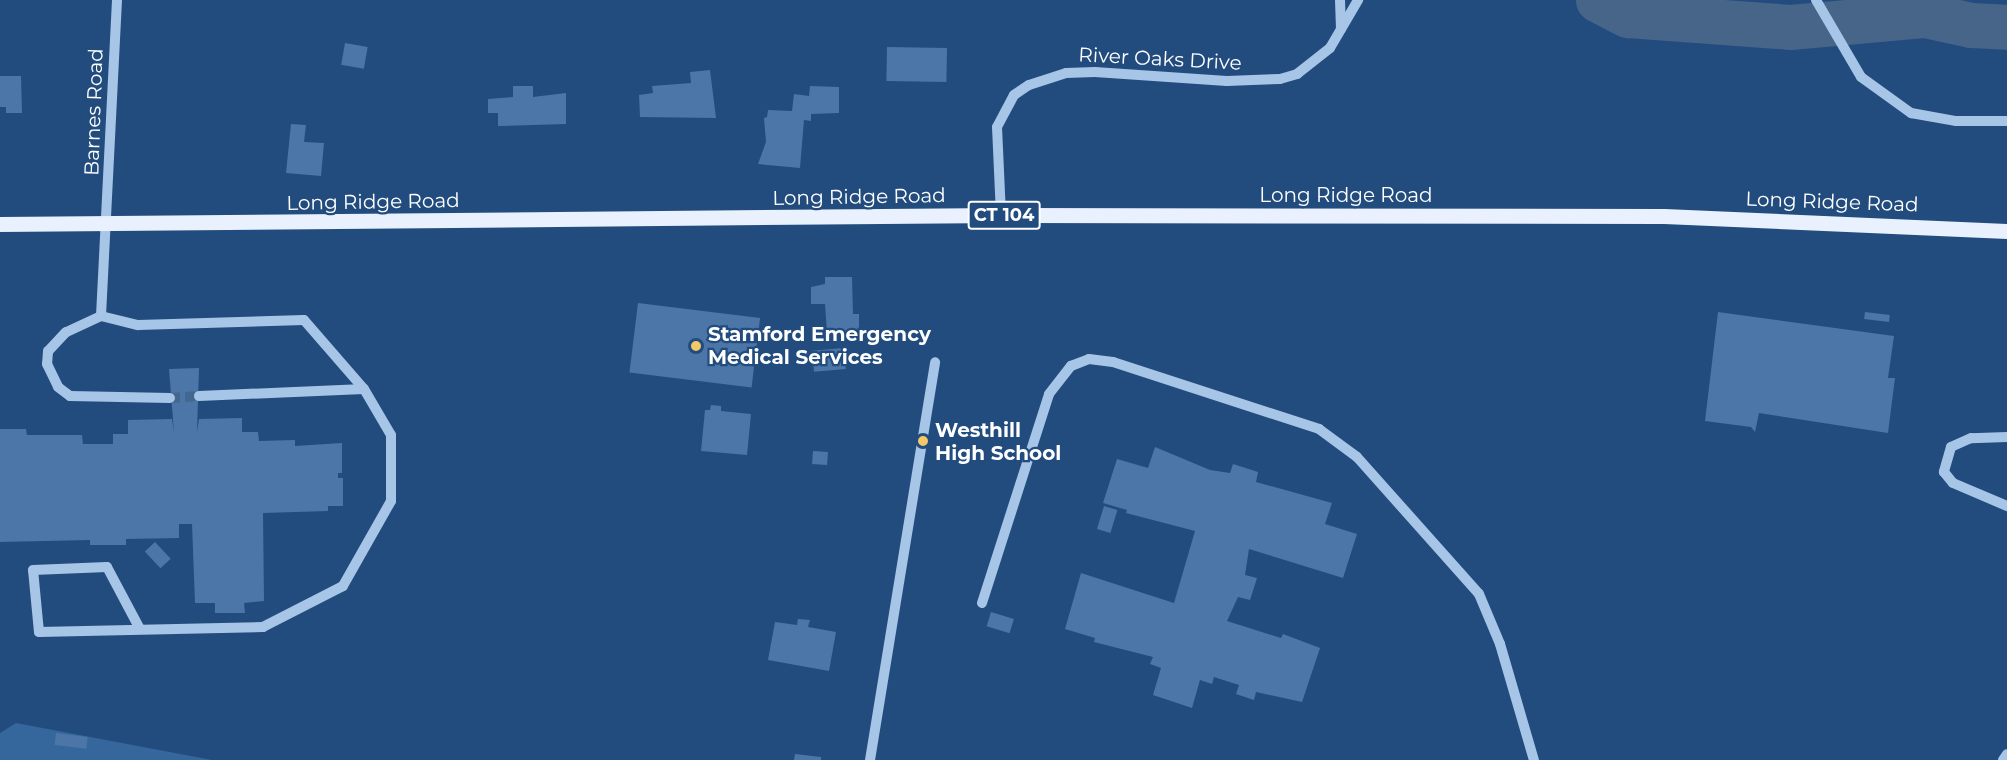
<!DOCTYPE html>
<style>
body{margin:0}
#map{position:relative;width:2007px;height:760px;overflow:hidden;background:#224c7e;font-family:Montserrat,sans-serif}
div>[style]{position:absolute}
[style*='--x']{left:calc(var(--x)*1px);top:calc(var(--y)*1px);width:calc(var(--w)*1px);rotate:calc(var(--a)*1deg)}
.green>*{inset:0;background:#35669c}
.river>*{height:45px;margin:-22.5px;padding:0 22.5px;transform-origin:22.5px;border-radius:22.5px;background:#466589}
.building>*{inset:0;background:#4b76a7;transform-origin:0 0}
.minor-tunnel>*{height:10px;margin-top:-5px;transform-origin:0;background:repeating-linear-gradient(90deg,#436791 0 10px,transparent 0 15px)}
.minor>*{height:10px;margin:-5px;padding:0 5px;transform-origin:5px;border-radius:5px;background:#a6c5e7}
.major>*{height:15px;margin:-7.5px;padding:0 7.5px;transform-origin:7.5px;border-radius:7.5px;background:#e8f1fd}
.dots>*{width:16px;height:16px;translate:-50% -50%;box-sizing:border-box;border:3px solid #224c7e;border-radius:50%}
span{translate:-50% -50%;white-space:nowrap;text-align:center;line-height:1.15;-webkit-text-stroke:4.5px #224c7e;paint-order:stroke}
.shield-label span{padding:2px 4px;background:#224c7e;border:2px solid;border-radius:4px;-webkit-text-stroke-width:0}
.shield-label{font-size:18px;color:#fff;font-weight:700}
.street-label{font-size:20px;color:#fff}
.poi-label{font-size:20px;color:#fff;font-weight:700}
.left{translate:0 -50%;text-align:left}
</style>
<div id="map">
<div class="green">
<i style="clip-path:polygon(16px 723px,212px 760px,0 760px,0 733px)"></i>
</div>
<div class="river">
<i style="--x:1598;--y:0;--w:34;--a:27"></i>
<i style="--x:1628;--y:15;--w:162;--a:4.2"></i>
<i style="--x:1790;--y:27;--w:136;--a:-5.1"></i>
<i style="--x:1925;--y:15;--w:47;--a:12.3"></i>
<i style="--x:1971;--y:25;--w:36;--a:3"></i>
</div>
<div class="building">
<i style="left:345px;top:43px;width:23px;height:22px;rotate:10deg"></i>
<i style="left:887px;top:47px;width:60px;height:34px;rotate:1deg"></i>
<i style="clip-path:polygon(710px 70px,716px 118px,640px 117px,639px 95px,653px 93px,652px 86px,691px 83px,690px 72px)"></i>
<i style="clip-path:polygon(0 76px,21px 76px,22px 113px,6px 113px,6px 107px,0 107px)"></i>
<i style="clip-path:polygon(513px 86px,533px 86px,533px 97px,566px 93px,566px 124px,498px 126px,498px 113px,488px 113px,488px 99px,513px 97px)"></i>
<i style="clip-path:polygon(810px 86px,839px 87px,839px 113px,811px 114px,811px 121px,804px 120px,800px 168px,758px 164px,766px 142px,764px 118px,767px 117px,768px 110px,792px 111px,794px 94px,809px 96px)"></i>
<i style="clip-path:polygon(291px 124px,306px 125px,304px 142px,324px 143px,321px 176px,286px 173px)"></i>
<i style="clip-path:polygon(825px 277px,852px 277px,853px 314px,859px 314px,859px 332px,827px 333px,825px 304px,811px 304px,811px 287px,825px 284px)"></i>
<i style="left:638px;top:303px;width:123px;height:70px;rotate:7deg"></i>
<i style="clip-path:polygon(1718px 312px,1894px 336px,1888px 378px,1895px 378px,1888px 433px,1759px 413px,1755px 432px,1751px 427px,1705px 421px)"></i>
<i style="left:1865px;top:312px;width:25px;height:7px;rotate:7deg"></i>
<i style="left:844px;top:348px;width:21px;height:32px;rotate:85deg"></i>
<i style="clip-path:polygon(199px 368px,197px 432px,199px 419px,242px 418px,242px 432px,258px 432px,259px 441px,295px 440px,295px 446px,342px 443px,342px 473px,338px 473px,338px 478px,343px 478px,343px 506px,328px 506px,328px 511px,263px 513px,264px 601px,244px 603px,245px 613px,215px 613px,215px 603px,195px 603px,192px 524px,179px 524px,179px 538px,126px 539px,126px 545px,90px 545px,90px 540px,0 542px,0 429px,26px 429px,27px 435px,82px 435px,83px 444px,113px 444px,113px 434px,128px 434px,128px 420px,172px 419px,174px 432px,169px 369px)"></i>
<i style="clip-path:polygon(711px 405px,721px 406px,721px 411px,751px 414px,747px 455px,701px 451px,705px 410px,710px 410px)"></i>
<i style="clip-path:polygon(1155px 447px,1210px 470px,1230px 473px,1233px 464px,1258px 472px,1256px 482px,1332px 503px,1325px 524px,1357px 534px,1343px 578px,1249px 549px,1245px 575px,1257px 578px,1250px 600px,1238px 597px,1227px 621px,1281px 638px,1283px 634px,1320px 648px,1302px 702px,1256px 692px,1254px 700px,1236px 694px,1239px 685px,1214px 677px,1212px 684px,1200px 680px,1192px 708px,1153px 695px,1161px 668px,1150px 664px,1153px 657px,1094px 642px,1095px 638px,1065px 629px,1081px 573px,1174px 603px,1195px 531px,1126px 513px,1127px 510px,1103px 503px,1117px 459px,1148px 468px)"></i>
<i style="left:813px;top:451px;width:15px;height:13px;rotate:4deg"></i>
<i style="left:1104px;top:506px;width:14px;height:24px;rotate:17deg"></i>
<i style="left:155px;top:542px;width:23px;height:14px;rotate:47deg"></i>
<i style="left:991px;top:612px;width:24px;height:15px;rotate:17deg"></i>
<i style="clip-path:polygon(798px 619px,810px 620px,808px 627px,836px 632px,829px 671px,768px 660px,775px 622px,797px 625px)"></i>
<i style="left:56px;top:733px;width:32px;height:12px;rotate:7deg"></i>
<i style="clip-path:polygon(795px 754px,821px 757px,821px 760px,794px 760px)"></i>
</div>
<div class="minor-tunnel">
<i style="--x:170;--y:398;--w:29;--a:-4"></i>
</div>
<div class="minor">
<i style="--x:117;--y:0;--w:316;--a:92.9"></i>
<i style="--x:101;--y:316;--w:38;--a:14"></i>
<i style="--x:138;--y:325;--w:166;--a:-1.7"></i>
<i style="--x:304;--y:320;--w:91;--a:49"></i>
<i style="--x:364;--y:389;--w:53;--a:59.6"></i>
<i style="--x:391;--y:435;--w:66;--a:90"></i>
<i style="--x:391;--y:501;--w:98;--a:119.5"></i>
<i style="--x:343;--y:586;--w:90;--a:152.9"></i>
<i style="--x:263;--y:627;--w:224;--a:178.7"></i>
<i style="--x:39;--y:632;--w:62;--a:-95.5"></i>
<i style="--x:33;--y:570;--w:74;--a:-2.3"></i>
<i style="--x:107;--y:567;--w:70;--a:62"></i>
<i style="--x:1340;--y:0;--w:29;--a:88"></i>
<i style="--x:1816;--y:0;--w:89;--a:59.7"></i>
<i style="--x:1861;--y:77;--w:62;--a:35.8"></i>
<i style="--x:1911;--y:113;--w:46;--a:10.1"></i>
<i style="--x:1956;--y:121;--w:51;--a:0"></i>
<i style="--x:1001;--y:215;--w:88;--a:-92.6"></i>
<i style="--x:997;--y:127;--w:36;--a:-62"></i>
<i style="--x:1014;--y:95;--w:18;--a:-34"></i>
<i style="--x:1029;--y:85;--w:39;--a:-18"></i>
<i style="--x:1066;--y:73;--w:29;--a:-2"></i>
<i style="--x:1095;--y:72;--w:132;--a:3.9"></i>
<i style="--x:1227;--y:81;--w:53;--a:-2.2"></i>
<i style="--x:1280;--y:79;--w:18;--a:-16"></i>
<i style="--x:1297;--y:74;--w:42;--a:-38.2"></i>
<i style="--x:1330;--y:48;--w:56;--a:-59.7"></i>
<i style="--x:101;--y:316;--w:38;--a:155"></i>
<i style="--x:66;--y:332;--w:26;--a:133"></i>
<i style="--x:48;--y:351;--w:13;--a:94"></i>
<i style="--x:47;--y:364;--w:25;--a:64"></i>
<i style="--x:58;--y:387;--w:15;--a:37"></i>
<i style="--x:70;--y:396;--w:100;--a:1.1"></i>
<i style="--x:199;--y:396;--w:165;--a:-2.4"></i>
<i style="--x:2007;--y:437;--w:36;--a:178"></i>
<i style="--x:1971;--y:438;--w:22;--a:156"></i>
<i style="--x:1951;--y:447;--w:26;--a:106"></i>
<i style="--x:1944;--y:472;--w:14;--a:51"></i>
<i style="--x:1953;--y:483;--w:59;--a:23.1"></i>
<i style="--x:982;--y:603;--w:219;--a:-72.2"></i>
<i style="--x:1049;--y:394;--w:36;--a:-52"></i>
<i style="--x:1071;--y:366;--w:19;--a:-21"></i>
<i style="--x:1089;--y:359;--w:24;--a:7"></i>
<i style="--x:1113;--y:362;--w:217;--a:18"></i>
<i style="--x:1319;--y:429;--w:47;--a:36.4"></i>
<i style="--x:1357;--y:457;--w:183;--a:48.3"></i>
<i style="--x:1479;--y:594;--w:54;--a:67.2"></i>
<i style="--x:1500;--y:644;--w:121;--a:73.7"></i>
<i style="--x:870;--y:760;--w:403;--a:-80.7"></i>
<i style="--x:2003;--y:760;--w:7;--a:-56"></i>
</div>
<div class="major">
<i style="--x:0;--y:224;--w:1001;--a:-0.52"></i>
<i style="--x:1001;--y:215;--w:663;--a:0.09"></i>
<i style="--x:1664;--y:216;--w:343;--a:2.5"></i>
</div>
<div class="dots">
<i style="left:696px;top:346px;background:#f2c868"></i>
<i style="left:923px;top:441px;background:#f2c868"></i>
</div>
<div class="shield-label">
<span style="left:1004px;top:215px">CT 104</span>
</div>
<div class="street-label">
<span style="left:1160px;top:59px;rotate:3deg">River Oaks Drive</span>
<span style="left:94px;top:112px;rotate:-88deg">Barnes Road</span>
<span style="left:1346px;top:195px">Long Ridge Road</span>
<span style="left:859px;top:197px;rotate:-1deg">Long Ridge Road</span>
<span style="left:373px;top:202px;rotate:-1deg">Long Ridge Road</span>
<span style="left:1832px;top:202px;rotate:2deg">Long Ridge Road</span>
</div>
<div class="poi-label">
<span class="left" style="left:708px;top:346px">Stamford Emergency<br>Medical Services</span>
<span class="left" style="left:935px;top:442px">Westhill<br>High School</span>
</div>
</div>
